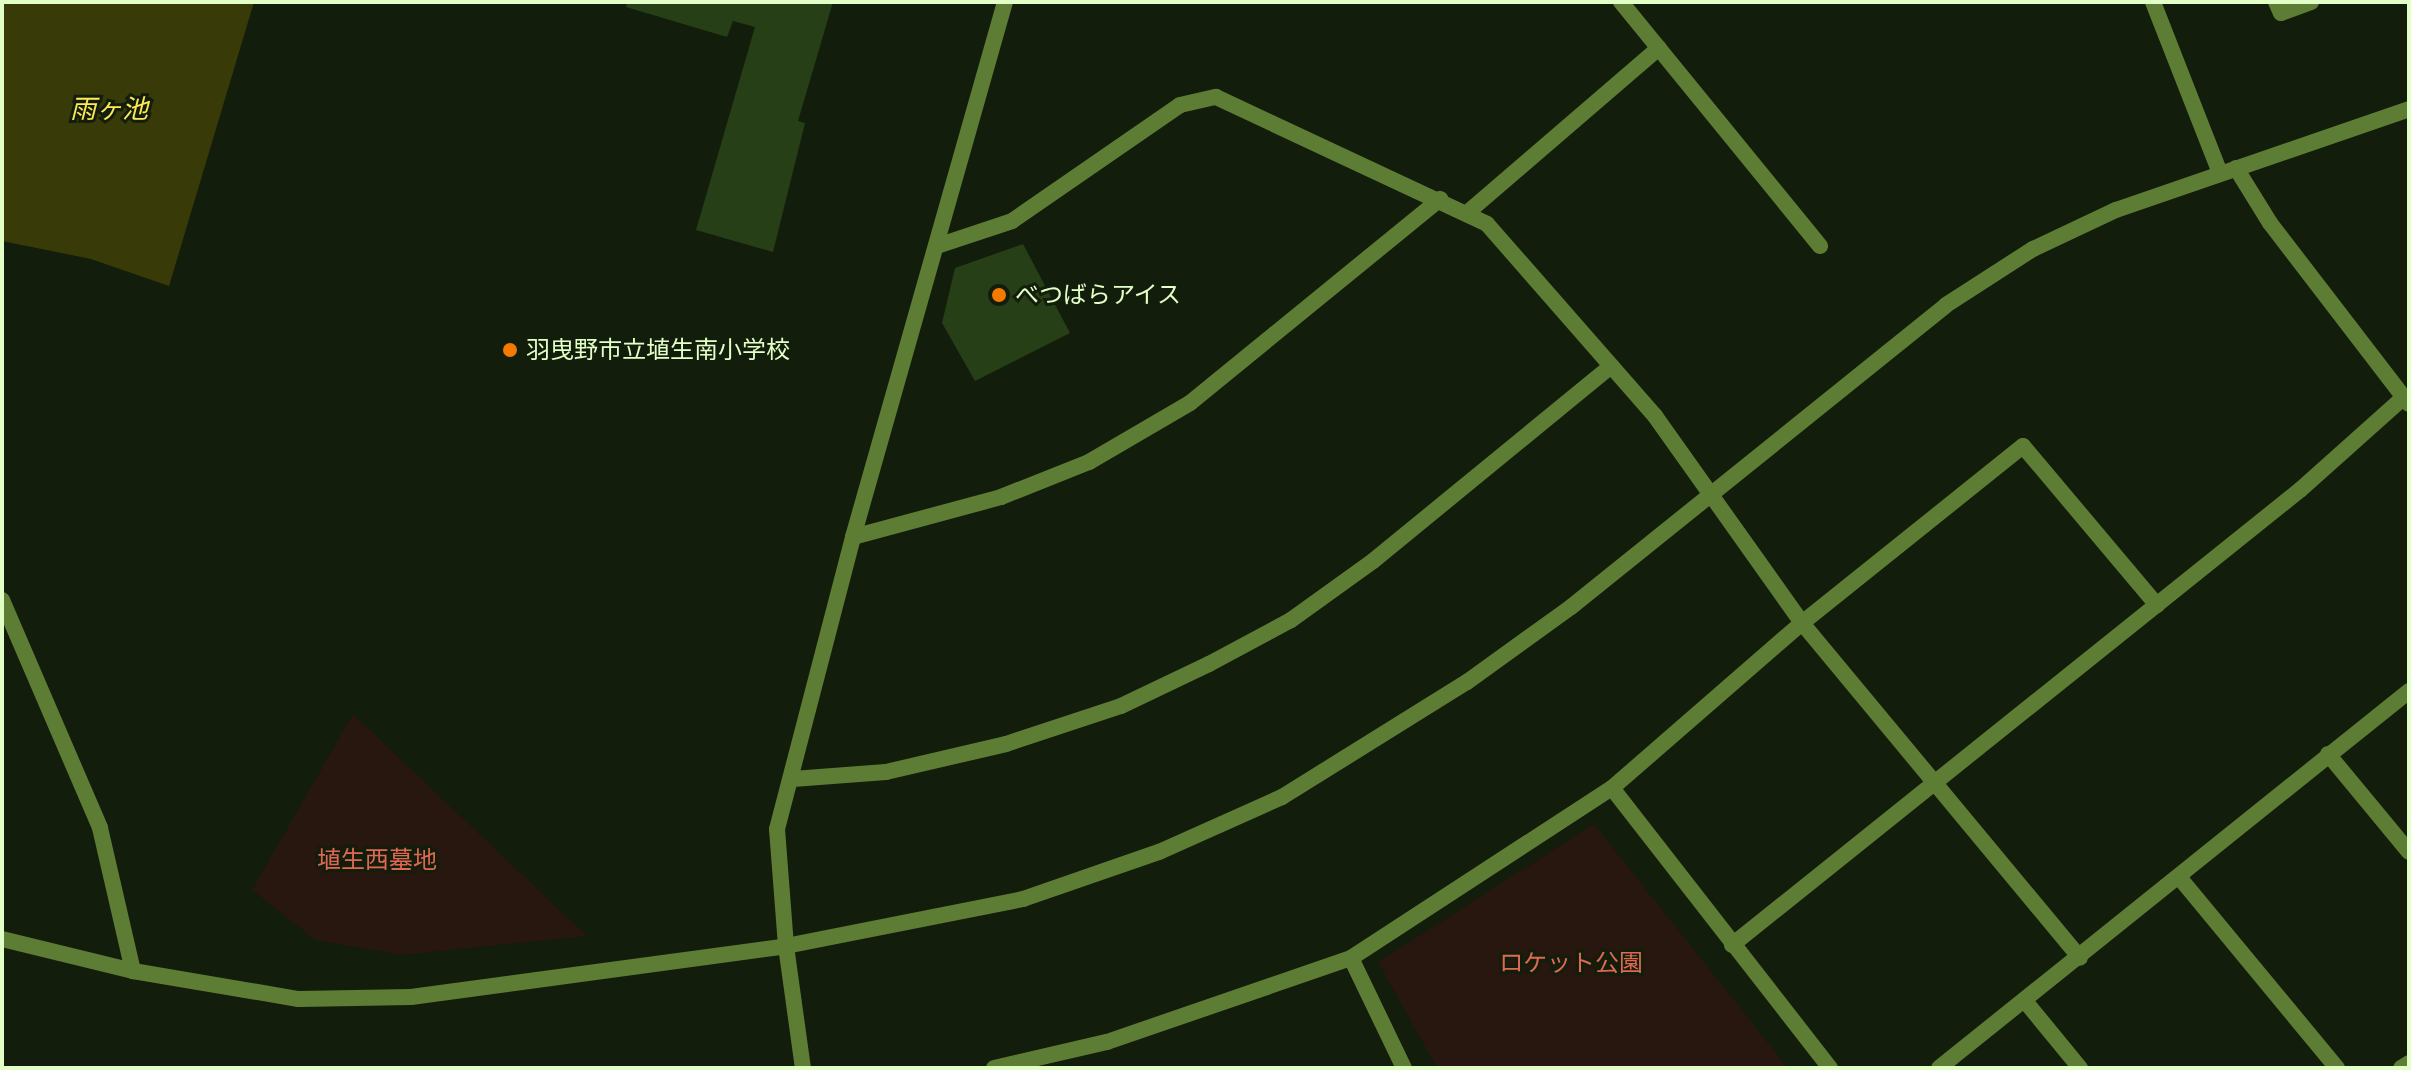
<!DOCTYPE html>
<meta charset="utf-8">
<style>
body{margin:0}
#map{position:relative;width:2411px;height:1070px;overflow:hidden;background:#131d0b;font-family:Poppins,"Noto Sans JP",sans-serif}
div>[style]{position:absolute}
[style*='--x']{left:calc(var(--x)*1px);top:calc(var(--y)*1px);width:calc(var(--w)*1px);rotate:calc(var(--a)*1deg)}
.green>*{inset:0;background:#27170e}
.water>*{inset:0;background:#383a08}
.building>*{inset:0;background:#273f17}
.minor>*{height:16px;margin:-8px;padding:0 8px;transform-origin:8px;border-radius:8px;background:#5d7d35}
.tertiary>*{height:16px;margin:-8px;padding:0 8px;transform-origin:8px;border-radius:8px;background:#5d7d35}
.dots>*{width:22px;height:22px;translate:-50% -50%;box-sizing:border-box;border:4px solid #131d0b;border-radius:50%}
span{translate:-50% -50%;white-space:nowrap;text-align:center;line-height:1.15;-webkit-text-stroke:6px #131d0b;paint-order:stroke}
.poi-label{font-size:24px;color:#e2ffc8}
.left{translate:0 -50%;text-align:left}
.park-label{font-size:24px;color:#e06852}
.water-label{font-size:26px;color:#ffe856;font-style:italic}
.frame{position:absolute;inset:0;border:4px solid #e2ffc8;pointer-events:none}
</style>
<div id="map">
<div class="green">
<i style="clip-path:polygon(353px 714px,587px 936px,402px 955px,315px 940px,252px 890px)"></i>
<i style="clip-path:polygon(1594px 824px,1788px 1068px,1437px 1068px,1378px 962px)"></i>
</div>
<div class="water">
<i style="clip-path:polygon(2px 2px,254px 2px,169px 286px,91px 259px,2px 241px)"></i>
</div>
<div class="building">
<i style="clip-path:polygon(627px 2px,833px 2px,798px 121px,805px 123px,773px 252px,696px 230px,755px 27px,733px 21px,727px 37px,626px 7px)"></i>
<i style="clip-path:polygon(1023px 244px,1070px 333px,975px 381px,942px 323px,955px 268px)"></i>
</div>
<div class="minor">
<i style="--x:1621;--y:2;--w:315;--a:50.8"></i>
<i style="--x:2153;--y:2;--w:184;--a:68.6"></i>
<i style="--x:2276;--y:2;--w:12;--a:66"></i>
<i style="--x:2281;--y:13;--w:32;--a:-20"></i>
<i style="--x:2236;--y:168;--w:65;--a:58.3"></i>
<i style="--x:2270;--y:223;--w:228;--a:52.5"></i>
<i style="--x:1467;--y:213;--w:253;--a:-40.7"></i>
<i style="--x:937;--y:246;--w:79;--a:-18.4"></i>
<i style="--x:1012;--y:221;--w:204;--a:-34.6"></i>
<i style="--x:1180;--y:105;--w:37;--a:-13"></i>
<i style="--x:1216;--y:97;--w:299;--a:25.1"></i>
<i style="--x:1487;--y:224;--w:255;--a:48.8"></i>
<i style="--x:1655;--y:416;--w:254;--a:54.6"></i>
<i style="--x:1802;--y:623;--w:435;--a:50.3"></i>
<i style="--x:853;--y:537;--w:153;--a:-15.1"></i>
<i style="--x:1001;--y:497;--w:95;--a:-21.7"></i>
<i style="--x:1089;--y:462;--w:117;--a:-30.3"></i>
<i style="--x:1190;--y:403;--w:323;--a:-39.2"></i>
<i style="--x:2;--y:600;--w:248;--a:66.7"></i>
<i style="--x:100;--y:828;--w:147;--a:77"></i>
<i style="--x:2328;--y:754;--w:127;--a:50.4"></i>
<i style="--x:793;--y:779;--w:93;--a:-4.3"></i>
<i style="--x:886;--y:772;--w:123;--a:-13.1"></i>
<i style="--x:1006;--y:744;--w:121;--a:-18.3"></i>
<i style="--x:1121;--y:706;--w:98;--a:-25.5"></i>
<i style="--x:1209;--y:664;--w:93;--a:-28.2"></i>
<i style="--x:1291;--y:620;--w:101;--a:-35.7"></i>
<i style="--x:1373;--y:561;--w:308;--a:-39.3"></i>
<i style="--x:1612;--y:788;--w:355;--a:52.1"></i>
<i style="--x:2179;--y:877;--w:248;--a:50.4"></i>
<i style="--x:1732;--y:945;--w:728;--a:-38.7"></i>
<i style="--x:2300;--y:490;--w:140;--a:-41.8"></i>
<i style="--x:786;--y:946;--w:123;--a:82.1"></i>
<i style="--x:1351;--y:958;--w:122;--a:64.3"></i>
<i style="--x:2025;--y:1001;--w:87;--a:50.6"></i>
<i style="--x:994;--y:1068;--w:116;--a:-13"></i>
<i style="--x:1107;--y:1042;--w:258;--a:-19"></i>
<i style="--x:1351;--y:958;--w:311;--a:-33.1"></i>
<i style="--x:1612;--y:788;--w:252;--a:-41"></i>
<i style="--x:1802;--y:623;--w:283;--a:-38.7"></i>
<i style="--x:2023;--y:446;--w:208;--a:49.9"></i>
<i style="--x:1939;--y:1068;--w:603;--a:-38.73"></i>
<i style="--x:2401;--y:1068;--w:9;--a:-32"></i>
</div>
<div class="tertiary">
<i style="--x:2;--y:939;--w:135;--a:13.7"></i>
<i style="--x:133;--y:971;--w:168;--a:9.6"></i>
<i style="--x:299;--y:999;--w:112;--a:-1"></i>
<i style="--x:411;--y:997;--w:378;--a:-7.7"></i>
<i style="--x:786;--y:946;--w:242;--a:-11.2"></i>
<i style="--x:1023;--y:899;--w:144;--a:-19.1"></i>
<i style="--x:1159;--y:852;--w:135;--a:-24.1"></i>
<i style="--x:1282;--y:797;--w:218;--a:-31.9"></i>
<i style="--x:1467;--y:682;--w:128;--a:-35.8"></i>
<i style="--x:1571;--y:607;--w:481;--a:-38.8"></i>
<i style="--x:1946;--y:305;--w:103;--a:-32.8"></i>
<i style="--x:2033;--y:249;--w:92;--a:-25.2"></i>
<i style="--x:2116;--y:210;--w:310;--a:-19"></i>
<i style="--x:786;--y:946;--w:117;--a:-94.4"></i>
<i style="--x:777;--y:829;--w:302;--a:-75.4"></i>
<i style="--x:853;--y:537;--w:556;--a:-74.14"></i>
</div>
<div class="dots">
<i style="left:999px;top:295px;background:#f37a00"></i>
<i style="left:510px;top:350px;background:#f37a00"></i>
</div>
<div class="poi-label">
<span class="left" style="left:1015px;top:295px">べつばらアイス</span>
<span class="left" style="left:526px;top:350px">羽曳野市立埴生南小学校</span>
</div>
<div class="park-label">
<span style="left:377px;top:860px">埴生西墓地</span>
<span style="left:1571px;top:963px">ロケット公園</span>
</div>
<div class="water-label">
<span style="left:109px;top:110px">雨ヶ池</span>
</div>
<div class="frame"></div>
</div>
